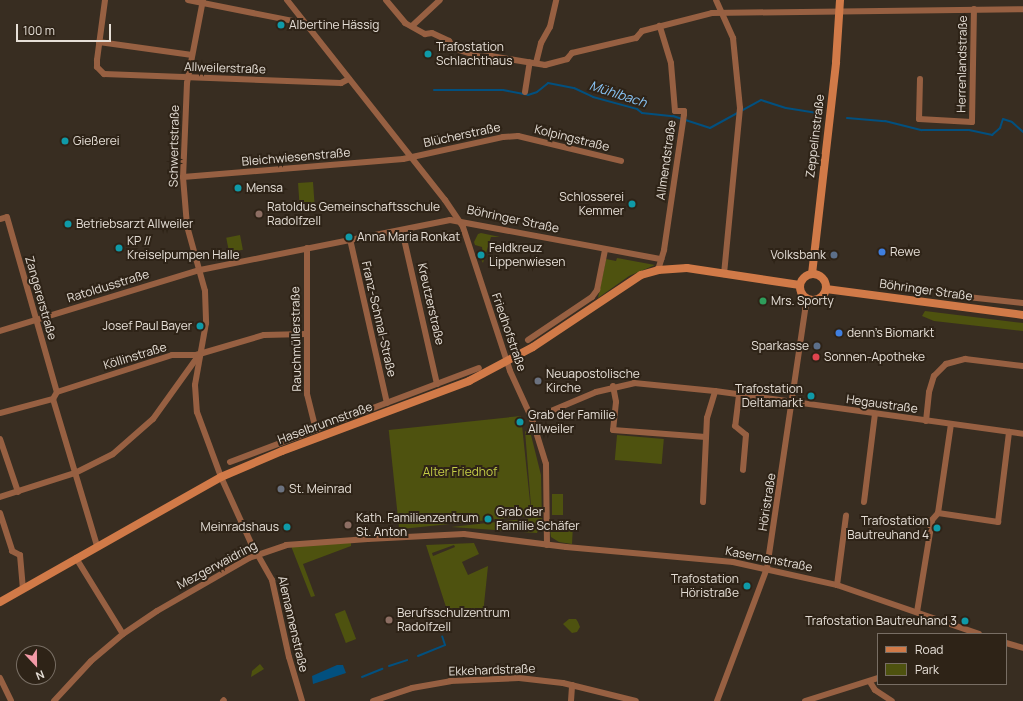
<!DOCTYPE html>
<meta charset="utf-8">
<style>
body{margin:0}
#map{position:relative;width:1023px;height:701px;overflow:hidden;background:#382d21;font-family:Manrope,sans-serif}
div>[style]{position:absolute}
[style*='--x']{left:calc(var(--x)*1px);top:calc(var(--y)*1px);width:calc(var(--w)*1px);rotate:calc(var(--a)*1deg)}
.green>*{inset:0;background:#4e520f;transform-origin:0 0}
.round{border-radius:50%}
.water>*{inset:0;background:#02507f}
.stream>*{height:2px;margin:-1px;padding:0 1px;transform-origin:1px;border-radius:1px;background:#02507f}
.street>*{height:6px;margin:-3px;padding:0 3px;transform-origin:3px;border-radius:3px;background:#976042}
.secondary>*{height:8px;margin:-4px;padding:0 4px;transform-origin:4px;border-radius:4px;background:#d17a48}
.secondary>.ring{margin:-4px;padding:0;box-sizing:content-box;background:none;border:8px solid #d17a48;border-radius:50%}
.dots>*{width:11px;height:11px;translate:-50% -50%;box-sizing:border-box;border:2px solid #2e2317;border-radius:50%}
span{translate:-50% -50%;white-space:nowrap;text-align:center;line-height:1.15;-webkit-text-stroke:4px #2e2317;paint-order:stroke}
.poi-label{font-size:12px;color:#e6dfd7}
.left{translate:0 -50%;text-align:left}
.right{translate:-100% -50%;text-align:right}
.street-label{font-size:12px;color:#e6dfd7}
.park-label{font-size:12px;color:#c6cf47}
.water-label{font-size:13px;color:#89c5f7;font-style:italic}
.legend{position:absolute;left:877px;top:633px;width:130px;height:52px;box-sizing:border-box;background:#2e2317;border:1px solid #786e64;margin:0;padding:5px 7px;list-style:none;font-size:12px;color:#e6dfd7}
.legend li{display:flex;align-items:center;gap:8px;height:20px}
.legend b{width:20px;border:1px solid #786e64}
.north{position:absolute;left:16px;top:645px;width:40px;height:40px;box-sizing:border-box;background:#2e2317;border:1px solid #786e64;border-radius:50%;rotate:158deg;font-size:11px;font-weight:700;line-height:16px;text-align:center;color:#e6dfd7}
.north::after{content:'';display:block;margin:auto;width:14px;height:18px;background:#f39aa7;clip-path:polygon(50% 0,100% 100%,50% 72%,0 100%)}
.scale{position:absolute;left:16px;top:24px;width:95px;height:18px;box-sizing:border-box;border:2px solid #e6dfd7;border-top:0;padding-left:5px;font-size:12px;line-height:14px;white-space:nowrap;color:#e6dfd7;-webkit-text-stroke:3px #2e2317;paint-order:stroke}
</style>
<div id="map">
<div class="green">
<i style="left:313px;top:182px;width:27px;height:15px;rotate:86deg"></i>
<i style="clip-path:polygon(481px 233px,500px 237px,491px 237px,483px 263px,480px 258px,483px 255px,482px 247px,475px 245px,474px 242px,478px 234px)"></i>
<i style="left:240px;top:235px;width:15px;height:14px;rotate:79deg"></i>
<i style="clip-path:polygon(617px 258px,655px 265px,629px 276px,598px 298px,606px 259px,616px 261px)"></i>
<i style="clip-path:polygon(925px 311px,1023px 323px,1023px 331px,934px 321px,922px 316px)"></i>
<i style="left:521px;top:416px;width:100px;height:133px;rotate:84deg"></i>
<i style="clip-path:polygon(525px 431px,531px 435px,541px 475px,542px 520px,537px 533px,451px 527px,532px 518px)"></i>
<i style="left:617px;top:435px;width:47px;height:25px;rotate:5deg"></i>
<i style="left:552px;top:494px;width:11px;height:21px"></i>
<i style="clip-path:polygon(562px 524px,573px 525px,572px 544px,559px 542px,551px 537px,550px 529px,561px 530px)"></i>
<i style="clip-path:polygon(351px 541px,351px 546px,303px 564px,315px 596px,311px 597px,291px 546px)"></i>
<i style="clip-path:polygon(evenodd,474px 543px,479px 554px,462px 562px,468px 575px,488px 566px,483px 614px,471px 619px,446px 607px,426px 545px,474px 543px,454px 545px,455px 547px,433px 556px,432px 553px,454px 545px)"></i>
<i class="round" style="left:412.5px;top:608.5px;width:9px;height:9px"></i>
<i style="left:345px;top:610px;width:31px;height:11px;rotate:69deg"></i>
<i style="clip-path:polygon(569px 619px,576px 619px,578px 622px,580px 627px,577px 632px,572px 633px,563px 624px)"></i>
<i style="clip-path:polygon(260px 664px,264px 669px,251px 677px,252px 671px)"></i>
</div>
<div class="water">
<i style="clip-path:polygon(337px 665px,343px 665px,346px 673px,313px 684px,312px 676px)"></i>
</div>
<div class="stream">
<i style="--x:434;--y:90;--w:69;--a:0"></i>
<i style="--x:503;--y:90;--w:25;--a:11"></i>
<i style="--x:528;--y:95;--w:9;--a:-18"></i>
<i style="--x:537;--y:92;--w:14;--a:-39"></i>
<i style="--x:548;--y:83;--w:26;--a:11"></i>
<i style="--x:574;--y:88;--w:21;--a:25"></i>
<i style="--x:593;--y:97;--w:46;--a:15.3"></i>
<i style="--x:637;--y:109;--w:6;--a:39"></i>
<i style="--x:642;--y:113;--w:31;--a:6"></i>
<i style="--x:673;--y:116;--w:39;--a:18"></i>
<i style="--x:710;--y:128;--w:58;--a:-28.8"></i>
<i style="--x:761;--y:100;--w:26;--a:18"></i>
<i style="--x:786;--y:108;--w:30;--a:9"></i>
<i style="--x:847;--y:118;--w:38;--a:5"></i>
<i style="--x:885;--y:121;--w:38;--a:14"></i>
<i style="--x:922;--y:130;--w:47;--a:0"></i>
<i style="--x:969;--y:130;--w:24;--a:12"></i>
<i style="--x:992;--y:135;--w:11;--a:-41"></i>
<i style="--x:1000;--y:128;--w:9;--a:-72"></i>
<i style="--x:1003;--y:119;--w:9;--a:18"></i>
<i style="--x:1012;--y:122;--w:15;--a:42"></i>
<i style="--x:418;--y:656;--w:29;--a:-22"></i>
<i style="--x:445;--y:645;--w:9;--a:-108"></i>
<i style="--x:389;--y:666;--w:19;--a:-18"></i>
<i style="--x:362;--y:677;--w:22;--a:-22"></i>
</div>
<div class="street">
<i style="--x:105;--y:0;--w:61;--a:97.6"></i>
<i style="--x:97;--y:60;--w:7;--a:90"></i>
<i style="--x:97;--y:67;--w:10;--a:45"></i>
<i style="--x:104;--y:74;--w:237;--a:2.2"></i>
<i style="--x:341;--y:83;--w:9;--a:-27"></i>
<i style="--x:188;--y:0;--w:117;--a:11.3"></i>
<i style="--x:203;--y:0;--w:85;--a:100.9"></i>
<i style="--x:187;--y:83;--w:94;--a:92.4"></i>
<i style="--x:183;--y:177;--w:49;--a:85.3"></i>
<i style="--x:187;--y:226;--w:67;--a:74.5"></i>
<i style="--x:205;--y:291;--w:32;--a:88"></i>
<i style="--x:206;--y:323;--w:63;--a:100.1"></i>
<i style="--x:195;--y:385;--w:27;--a:86"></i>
<i style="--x:197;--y:412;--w:69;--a:69.7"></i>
<i style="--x:221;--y:477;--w:72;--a:65.6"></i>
<i style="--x:251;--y:543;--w:43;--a:60.4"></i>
<i style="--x:272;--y:580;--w:79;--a:77.6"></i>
<i style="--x:289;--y:657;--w:46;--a:73.5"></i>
<i style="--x:287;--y:0;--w:255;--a:51.7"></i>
<i style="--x:445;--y:200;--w:32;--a:56"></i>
<i style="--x:463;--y:227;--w:151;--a:71.9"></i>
<i style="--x:510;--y:371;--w:53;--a:65.4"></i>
<i style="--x:532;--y:419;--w:47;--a:72.7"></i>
<i style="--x:546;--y:464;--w:81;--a:89.3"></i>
<i style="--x:386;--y:0;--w:30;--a:50"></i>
<i style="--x:405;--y:23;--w:23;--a:29"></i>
<i style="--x:425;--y:34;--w:7;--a:-8"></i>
<i style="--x:432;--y:33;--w:19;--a:25"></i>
<i style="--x:449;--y:41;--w:8;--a:60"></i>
<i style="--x:453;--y:48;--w:28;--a:18"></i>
<i style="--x:480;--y:57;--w:11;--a:-5"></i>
<i style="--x:491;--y:56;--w:55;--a:9.5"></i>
<i style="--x:545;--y:65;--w:23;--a:-15"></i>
<i style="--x:567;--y:59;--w:8;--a:-50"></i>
<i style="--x:572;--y:53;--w:66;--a:-13.2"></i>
<i style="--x:636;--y:38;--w:9;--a:-49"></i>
<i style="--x:642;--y:31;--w:72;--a:-14.4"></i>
<i style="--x:712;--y:13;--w:311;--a:-0.7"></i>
<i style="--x:716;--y:0;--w:42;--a:65.9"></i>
<i style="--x:733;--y:38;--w:70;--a:84.3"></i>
<i style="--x:740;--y:108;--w:167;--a:95.5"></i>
<i style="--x:412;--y:26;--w:38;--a:-43"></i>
<i style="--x:99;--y:42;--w:94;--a:8"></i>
<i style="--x:536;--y:63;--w:21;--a:-76"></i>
<i style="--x:541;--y:43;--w:18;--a:-61"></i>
<i style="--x:550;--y:27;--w:28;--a:-77"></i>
<i style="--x:920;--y:79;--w:40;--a:91.4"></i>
<i style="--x:919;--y:119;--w:53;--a:3.2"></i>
<i style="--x:972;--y:122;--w:113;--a:-89"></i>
<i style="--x:525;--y:92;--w:30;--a:-81"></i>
<i style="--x:183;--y:177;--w:221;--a:-4.7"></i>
<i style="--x:403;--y:159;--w:102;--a:-12.4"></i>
<i style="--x:503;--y:137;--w:15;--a:-4"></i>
<i style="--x:518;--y:136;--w:106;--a:13.6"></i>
<i style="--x:0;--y:219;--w:7;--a:-16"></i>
<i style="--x:7;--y:217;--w:182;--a:74.1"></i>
<i style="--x:402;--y:230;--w:158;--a:77.2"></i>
<i style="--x:350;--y:239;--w:168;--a:77.3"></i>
<i style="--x:307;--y:248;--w:146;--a:90"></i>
<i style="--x:307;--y:394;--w:37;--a:76"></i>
<i style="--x:658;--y:270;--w:21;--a:-73"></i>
<i style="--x:664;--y:250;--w:137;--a:-81.6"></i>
<i style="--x:684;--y:114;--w:3;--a:-90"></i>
<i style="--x:684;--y:111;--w:9;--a:180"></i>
<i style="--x:675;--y:111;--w:48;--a:-94.8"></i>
<i style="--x:671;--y:63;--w:39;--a:-107"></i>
<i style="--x:943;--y:290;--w:8;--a:40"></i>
<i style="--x:949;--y:295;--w:74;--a:6.2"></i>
<i style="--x:0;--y:331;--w:209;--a:-17"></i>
<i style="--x:200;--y:270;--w:255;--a:-11.3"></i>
<i style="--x:450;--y:220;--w:215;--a:10.5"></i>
<i style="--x:528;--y:340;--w:77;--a:-33.9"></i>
<i style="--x:592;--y:297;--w:9;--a:-54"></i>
<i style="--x:597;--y:290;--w:41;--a:-78.7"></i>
<i style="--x:613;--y:386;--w:16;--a:79"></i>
<i style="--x:616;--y:402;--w:28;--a:96"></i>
<i style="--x:613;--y:430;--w:93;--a:4.3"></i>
<i style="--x:739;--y:395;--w:31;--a:97"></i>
<i style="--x:735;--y:426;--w:14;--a:39"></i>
<i style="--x:746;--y:435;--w:35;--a:95"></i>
<i style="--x:53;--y:399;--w:153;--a:73.3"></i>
<i style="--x:0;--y:413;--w:55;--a:-14.8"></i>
<i style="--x:53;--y:399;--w:8;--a:-60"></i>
<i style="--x:57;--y:392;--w:121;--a:-17.8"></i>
<i style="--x:172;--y:355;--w:24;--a:0"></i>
<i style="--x:196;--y:355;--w:71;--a:-16.4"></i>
<i style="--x:264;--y:335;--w:41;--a:-1.4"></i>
<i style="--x:532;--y:419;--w:69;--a:-22.9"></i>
<i style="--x:596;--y:392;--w:39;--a:-13"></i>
<i style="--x:634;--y:383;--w:81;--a:5.6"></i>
<i style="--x:715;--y:391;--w:311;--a:7.9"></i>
<i style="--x:926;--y:421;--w:29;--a:-84"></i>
<i style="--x:929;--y:392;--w:17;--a:-73"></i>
<i style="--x:934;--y:376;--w:17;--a:-45"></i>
<i style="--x:946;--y:364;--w:20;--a:-15"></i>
<i style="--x:965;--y:359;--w:58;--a:6.9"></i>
<i style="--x:0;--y:439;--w:56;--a:71.2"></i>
<i style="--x:230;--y:462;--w:266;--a:-20.7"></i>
<i style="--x:0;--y:497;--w:79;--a:-17.7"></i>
<i style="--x:75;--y:473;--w:42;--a:-26.6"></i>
<i style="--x:113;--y:454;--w:53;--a:-41.2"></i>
<i style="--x:153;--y:419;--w:79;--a:-54.3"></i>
<i style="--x:703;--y:502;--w:84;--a:-87.3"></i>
<i style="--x:707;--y:418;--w:28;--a:-73"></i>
<i style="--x:864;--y:502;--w:89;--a:-82.9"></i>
<i style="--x:0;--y:513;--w:40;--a:72"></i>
<i style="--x:12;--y:551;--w:9;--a:27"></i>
<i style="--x:20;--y:555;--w:33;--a:85"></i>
<i style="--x:938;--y:513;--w:61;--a:8.5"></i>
<i style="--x:998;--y:522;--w:91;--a:-83"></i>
<i style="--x:76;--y:558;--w:89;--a:58.3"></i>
<i style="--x:837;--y:585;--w:70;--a:-82.6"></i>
<i style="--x:917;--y:612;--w:93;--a:-80.7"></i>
<i style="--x:932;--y:520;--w:9;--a:-49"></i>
<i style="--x:938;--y:513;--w:90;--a:-81.7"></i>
<i style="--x:1006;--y:643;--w:18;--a:16"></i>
<i style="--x:0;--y:678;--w:25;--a:64"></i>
<i style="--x:870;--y:682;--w:9;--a:58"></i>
<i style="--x:875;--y:690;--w:20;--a:33"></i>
<i style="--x:54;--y:701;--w:54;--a:-47.2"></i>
<i style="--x:91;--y:661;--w:42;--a:-40.2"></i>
<i style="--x:123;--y:634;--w:41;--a:-34.1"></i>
<i style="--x:157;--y:611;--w:106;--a:-29.9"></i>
<i style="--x:249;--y:558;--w:39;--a:-19"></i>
<i style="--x:286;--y:545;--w:82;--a:-4.2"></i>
<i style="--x:368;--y:539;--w:96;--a:-3"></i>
<i style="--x:464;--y:534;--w:103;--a:7.3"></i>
<i style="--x:566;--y:547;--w:168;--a:5.1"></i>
<i style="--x:733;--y:562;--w:107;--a:12.5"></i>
<i style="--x:837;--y:585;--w:150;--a:19"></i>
<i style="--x:223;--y:701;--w:1;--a:-45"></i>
<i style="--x:373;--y:701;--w:41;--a:-18.4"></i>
<i style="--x:412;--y:688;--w:39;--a:-10"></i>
<i style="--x:450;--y:681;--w:69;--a:-2.5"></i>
<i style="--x:519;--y:678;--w:44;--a:6.5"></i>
<i style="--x:563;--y:683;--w:75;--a:13.9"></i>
<i style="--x:571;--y:701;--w:16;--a:-86"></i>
<i style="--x:717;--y:701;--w:142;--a:-69.4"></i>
<i style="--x:767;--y:568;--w:273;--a:-81.6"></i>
<i style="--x:805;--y:701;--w:77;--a:-17.5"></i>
</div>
<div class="secondary">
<i style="--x:812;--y:274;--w:213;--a:-83.5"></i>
<i style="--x:836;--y:62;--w:62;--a:-86.3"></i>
<i class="ring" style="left:800px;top:274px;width:18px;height:18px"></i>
<i style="--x:826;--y:289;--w:199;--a:7.5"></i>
<i style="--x:0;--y:602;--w:254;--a:-29.5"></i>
<i style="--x:221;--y:477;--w:66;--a:-23.1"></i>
<i style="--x:282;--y:451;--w:200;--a:-20.5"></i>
<i style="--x:469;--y:381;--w:72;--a:-28"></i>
<i style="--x:533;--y:347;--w:130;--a:-33.7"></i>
<i style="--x:641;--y:275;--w:18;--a:-16"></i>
<i style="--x:658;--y:270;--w:29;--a:-4"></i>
<i style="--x:687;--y:268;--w:114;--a:8.6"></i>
</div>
<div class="dots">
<i style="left:281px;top:25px;background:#0f9aa8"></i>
<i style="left:428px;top:54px;background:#0f9aa8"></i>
<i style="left:65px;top:141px;background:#0f9aa8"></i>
<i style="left:238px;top:188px;background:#0f9aa8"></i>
<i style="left:632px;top:204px;background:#0f9aa8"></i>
<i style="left:259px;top:214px;background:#8d6e63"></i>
<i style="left:68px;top:224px;background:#0f9aa8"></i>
<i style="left:349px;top:237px;background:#0f9aa8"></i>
<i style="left:119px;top:248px;background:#0f9aa8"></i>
<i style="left:882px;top:252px;background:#3f7fe0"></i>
<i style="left:481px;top:255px;background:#0f9aa8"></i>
<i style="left:834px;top:255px;background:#5c6f8a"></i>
<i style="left:763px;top:301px;background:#2e9e5b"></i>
<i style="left:200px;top:326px;background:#0f9aa8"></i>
<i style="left:839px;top:333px;background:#3f7fe0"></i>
<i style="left:817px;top:346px;background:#5c6f8a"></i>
<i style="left:816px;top:357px;background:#e0444e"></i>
<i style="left:538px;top:381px;background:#6b7280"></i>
<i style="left:811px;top:396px;background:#0f9aa8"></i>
<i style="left:520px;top:422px;background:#0f9aa8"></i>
<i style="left:281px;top:489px;background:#6b7280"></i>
<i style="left:488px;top:519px;background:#0f9aa8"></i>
<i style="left:348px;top:525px;background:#8d6e63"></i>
<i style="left:287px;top:527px;background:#0f9aa8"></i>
<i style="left:937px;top:528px;background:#0f9aa8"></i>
<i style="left:747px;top:586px;background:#0f9aa8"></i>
<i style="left:389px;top:620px;background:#8d6e63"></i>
<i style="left:965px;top:621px;background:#0f9aa8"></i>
</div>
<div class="poi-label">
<span class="left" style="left:289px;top:25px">Albertine Hässig</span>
<span class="left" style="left:436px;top:54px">Trafostation<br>Schlachthaus</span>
<span class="left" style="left:73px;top:141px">Gießerei</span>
<span class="left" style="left:246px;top:188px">Mensa</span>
<span class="right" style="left:624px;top:204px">Schlosserei<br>Kemmer</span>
<span class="left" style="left:267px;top:214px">Ratoldus Gemeinschaftsschule<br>Radolfzell</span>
<span class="left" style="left:76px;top:224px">Betriebsarzt Allweiler</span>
<span class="left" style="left:357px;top:237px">Anna Maria Ronkat</span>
<span class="left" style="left:127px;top:248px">KP //<br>Kreiselpumpen Halle</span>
<span class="left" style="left:489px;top:255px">Feldkreuz<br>Lippenwiesen</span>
<span class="left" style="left:890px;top:252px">Rewe</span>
<span class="right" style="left:826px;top:255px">Volksbank</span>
<span class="left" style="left:771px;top:301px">Mrs. Sporty</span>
<span class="right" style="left:192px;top:326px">Josef Paul Bayer</span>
<span class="left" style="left:847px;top:333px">denn's Biomarkt</span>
<span class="right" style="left:809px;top:346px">Sparkasse</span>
<span class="left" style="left:824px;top:357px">Sonnen-Apotheke</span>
<span class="left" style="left:546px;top:381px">Neuapostolische<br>Kirche</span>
<span class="right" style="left:803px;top:396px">Trafostation<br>Deltamarkt</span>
<span class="left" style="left:528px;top:422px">Grab der Familie<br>Allweiler</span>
<span class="left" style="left:289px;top:489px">St. Meinrad</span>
<span class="left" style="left:496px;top:519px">Grab der<br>Familie Schäfer</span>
<span class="left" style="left:356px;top:525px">Kath. Familienzentrum<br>St. Anton</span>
<span class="right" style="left:929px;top:528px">Trafostation<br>Bautreuhand 4</span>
<span class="right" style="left:279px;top:527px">Meinradshaus</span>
<span class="right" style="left:739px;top:586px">Trafostation<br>Höristraße</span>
<span class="left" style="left:397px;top:620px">Berufsschulzentrum<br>Radolfzell</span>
<span class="right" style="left:957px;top:621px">Trafostation Bautreuhand 3</span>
</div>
<div class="street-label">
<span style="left:962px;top:64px;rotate:-89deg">Herrenlandstraße</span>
<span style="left:225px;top:68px;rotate:2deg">Allweilerstraße</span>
<span style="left:462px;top:135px;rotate:-12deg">Blücherstraße</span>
<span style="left:815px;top:136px;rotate:-83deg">Zeppelinstraße</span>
<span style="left:572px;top:138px;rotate:14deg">Kolpingstraße</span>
<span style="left:174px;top:146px;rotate:-89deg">Schwertstraße</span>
<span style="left:296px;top:157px;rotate:-5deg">Bleichwiesenstraße</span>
<span style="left:666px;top:160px;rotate:-82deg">Allmendstraße</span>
<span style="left:513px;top:219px;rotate:12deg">Böhringer Straße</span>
<span style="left:108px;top:286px;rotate:-17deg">Ratoldusstraße</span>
<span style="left:926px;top:290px;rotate:8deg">Böhringer Straße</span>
<span style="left:41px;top:298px;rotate:74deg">Zangererstraße</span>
<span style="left:431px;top:304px;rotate:77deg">Kreutzerstraße</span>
<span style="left:379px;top:319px;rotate:77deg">Franz-Schmal-Straße</span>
<span style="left:509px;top:332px;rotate:71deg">Friedhofstraße</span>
<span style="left:296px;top:339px;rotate:-91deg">Rauchmüllerstraße</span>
<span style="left:135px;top:356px;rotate:-17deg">Köllinstraße</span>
<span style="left:882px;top:404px;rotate:8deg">Hegaustraße</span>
<span style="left:325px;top:423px;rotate:-20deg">Haselbrunnstraße</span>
<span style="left:767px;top:502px;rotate:-81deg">Höristraße</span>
<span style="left:769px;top:559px;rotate:11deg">Kasernenstraße</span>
<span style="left:217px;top:565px;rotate:-28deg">Mezgerwaidring</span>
<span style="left:293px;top:624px;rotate:77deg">Alemannenstraße</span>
<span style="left:492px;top:670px;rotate:-2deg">Ekkehardstraße</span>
</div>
<div class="park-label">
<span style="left:460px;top:472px">Alter Friedhof</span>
</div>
<div class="water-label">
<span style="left:618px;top:94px;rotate:18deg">Mühlbach</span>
</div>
<ul class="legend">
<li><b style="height:5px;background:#d17a48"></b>Road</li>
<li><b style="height:11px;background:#4e520f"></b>Park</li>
</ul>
<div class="north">N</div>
<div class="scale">100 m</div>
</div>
